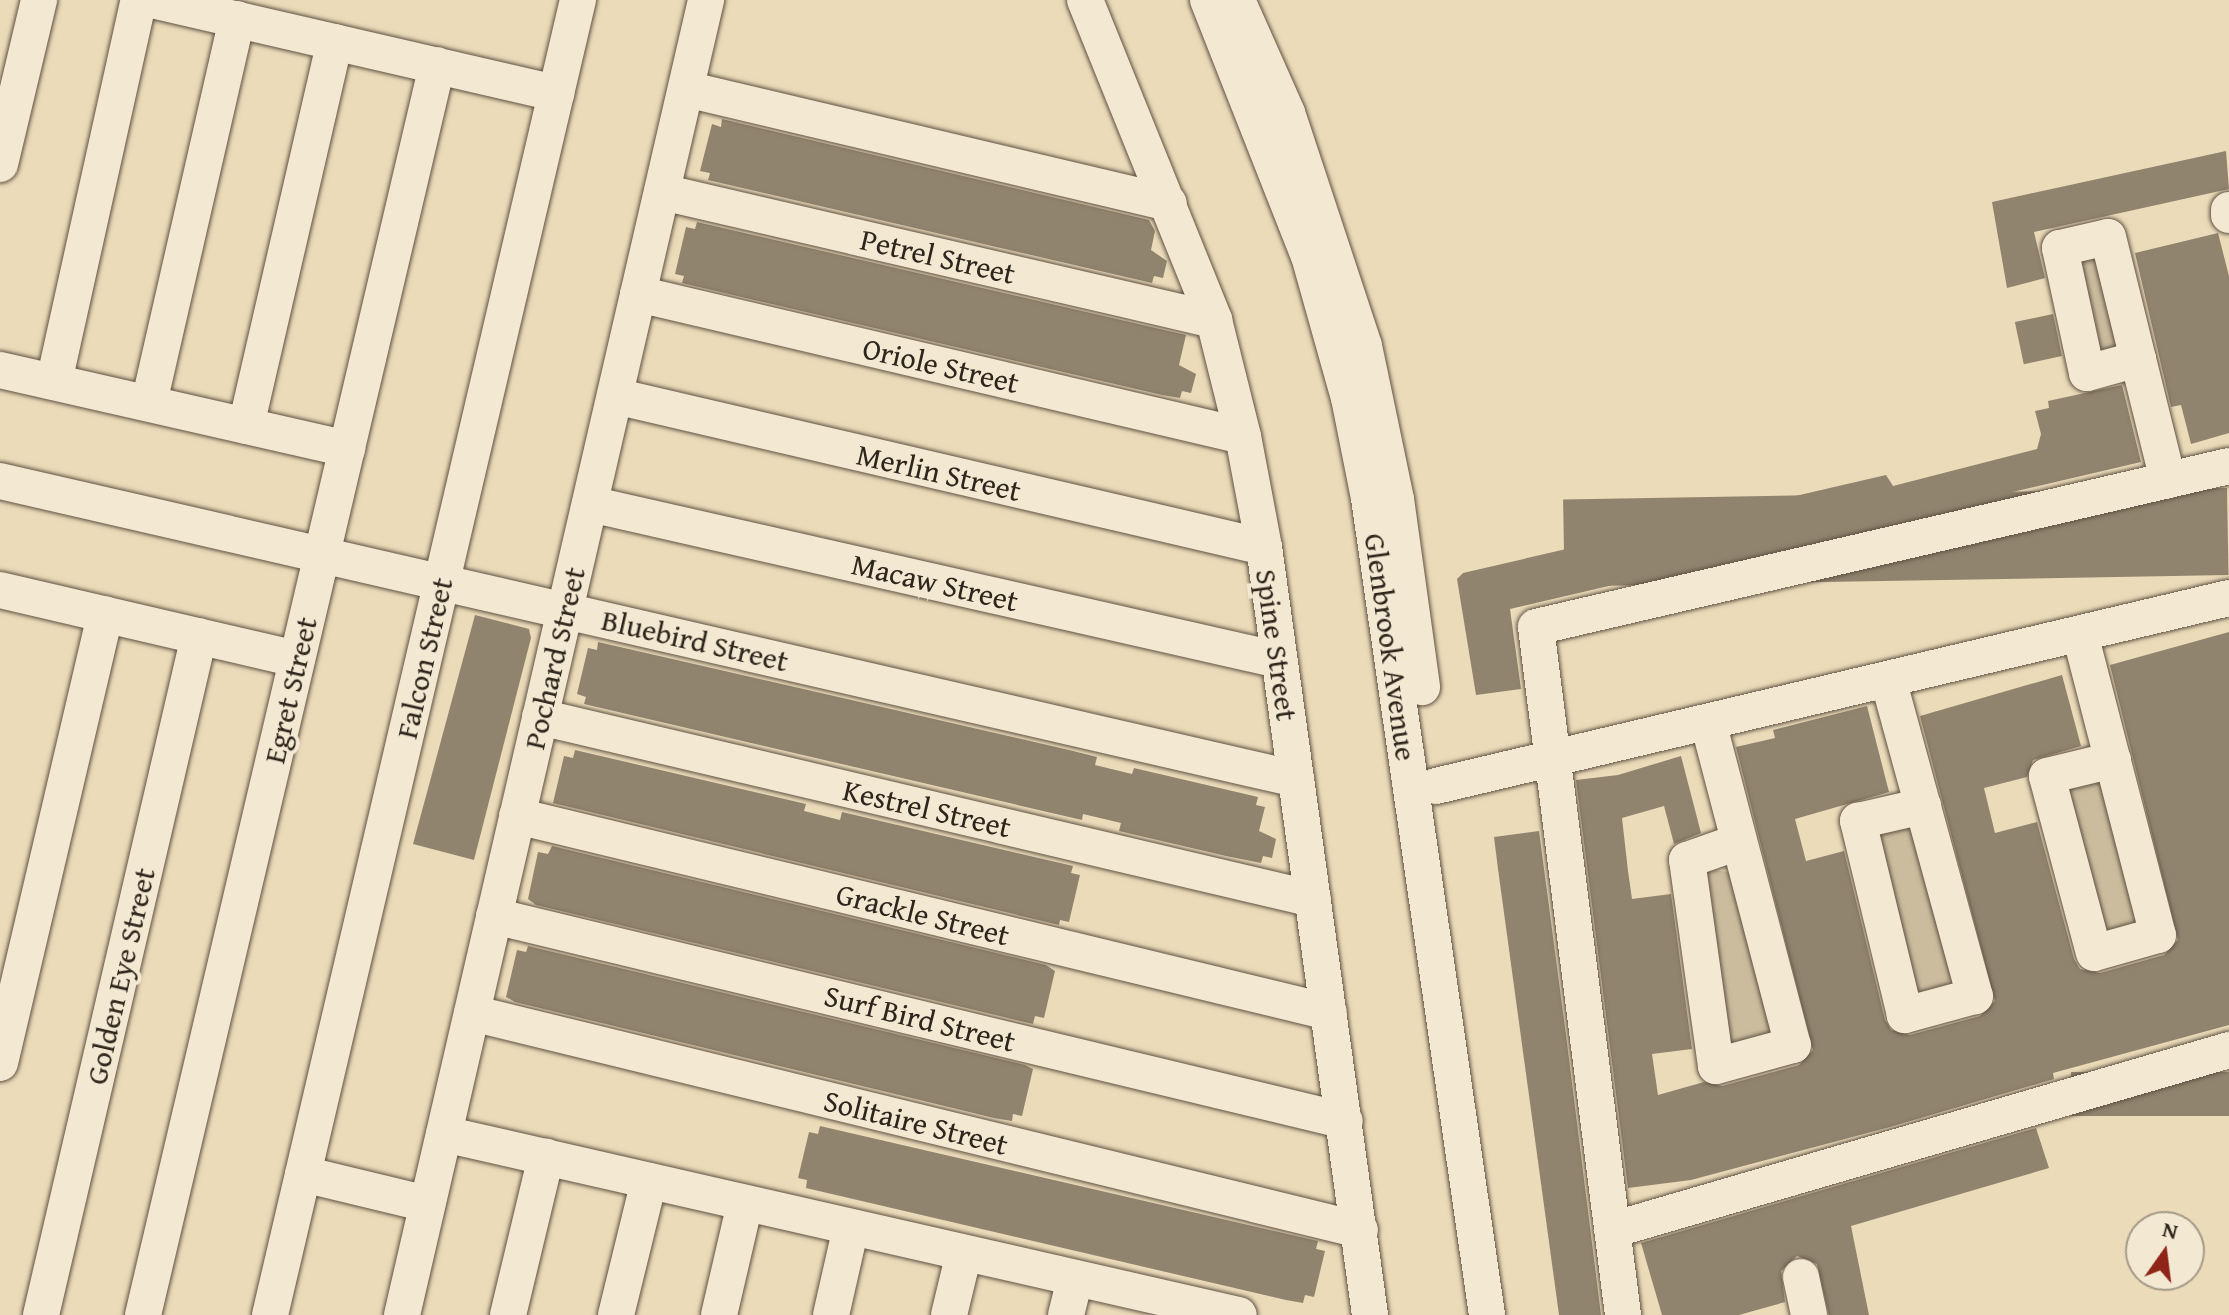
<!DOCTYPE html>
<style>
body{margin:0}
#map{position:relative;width:2229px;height:1315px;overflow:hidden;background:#ecdbb9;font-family:"Gentium Book Plus",serif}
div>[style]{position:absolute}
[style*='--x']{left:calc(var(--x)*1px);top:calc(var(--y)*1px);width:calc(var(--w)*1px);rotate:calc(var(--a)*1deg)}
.green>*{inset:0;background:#ccbc9e}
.building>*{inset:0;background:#91846e;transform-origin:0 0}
.roads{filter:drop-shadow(0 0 2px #5e5243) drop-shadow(0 0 2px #5e5243)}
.minor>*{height:36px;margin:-18px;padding:0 18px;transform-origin:18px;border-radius:18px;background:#f3e8d2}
span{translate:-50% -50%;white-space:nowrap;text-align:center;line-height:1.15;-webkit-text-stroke:8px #f3e8d2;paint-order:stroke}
.street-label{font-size:30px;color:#2e251c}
.north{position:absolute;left:2125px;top:1211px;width:80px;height:80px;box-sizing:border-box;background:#f3e8d2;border:2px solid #a49a89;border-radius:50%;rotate:14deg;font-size:22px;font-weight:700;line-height:32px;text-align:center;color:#2e251c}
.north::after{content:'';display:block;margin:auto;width:28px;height:36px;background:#8f2418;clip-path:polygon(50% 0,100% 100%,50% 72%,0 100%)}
</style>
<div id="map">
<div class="green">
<i style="clip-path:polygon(2097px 252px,2124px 345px,2097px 353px,2074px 261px)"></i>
<i style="clip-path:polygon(2101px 779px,2137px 921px,2115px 931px,2100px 924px,2066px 792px,2070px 785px)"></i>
<i style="clip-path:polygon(1910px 826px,1953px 976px,1943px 990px,1927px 994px,1912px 987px,1876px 839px,1880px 832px)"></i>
<i style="clip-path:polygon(1713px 870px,1729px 872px,1773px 1030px,1768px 1038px,1732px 1045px,1725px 1039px,1705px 873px)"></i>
</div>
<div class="building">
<i style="clip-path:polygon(722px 119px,1149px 220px,1155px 231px,1151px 250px,1167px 261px,1163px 278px,1154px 276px,1152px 283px,708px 180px,710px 173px,700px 171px,712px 124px,721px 127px)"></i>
<i style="clip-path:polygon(2226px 151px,2229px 189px,2034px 232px,2045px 278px,2007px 288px,1992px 202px)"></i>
<i style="clip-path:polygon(697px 222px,1186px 335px,1179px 365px,1196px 374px,1191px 393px,1182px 391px,1180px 398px,1162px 395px,682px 283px,684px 276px,675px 274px,686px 227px,695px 229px)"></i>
<i style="clip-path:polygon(2218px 233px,2229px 276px,2229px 433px,2191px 444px,2181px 405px,2171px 407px,2135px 253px)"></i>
<i style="left:2053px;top:314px;width:43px;height:39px;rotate:78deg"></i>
<i style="clip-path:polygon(2122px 385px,2141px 462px,1510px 609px,1521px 689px,1476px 695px,1457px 579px,1463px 573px,1886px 475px,1893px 486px,2037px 449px,2041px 434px,2035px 411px,2049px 408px,2048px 401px)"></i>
<i style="left:2227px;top:488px;width:87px;height:664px;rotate:89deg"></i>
<i style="clip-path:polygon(475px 615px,529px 629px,531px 638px,474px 860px,413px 844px)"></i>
<i style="clip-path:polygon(2229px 632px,2229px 1025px,2053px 1073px,2054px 1079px,1890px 1127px,1691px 1180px,1628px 1188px,1576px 780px,1618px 775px,1681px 756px,1701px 833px,1674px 844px,1664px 806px,1622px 818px,1628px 871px,1632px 899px,1671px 894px,1692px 1049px,1652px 1054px,1658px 1095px,1704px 1082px,1722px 1086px,1799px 1065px,1813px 1050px,1736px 747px,1775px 738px,1773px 730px,1867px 706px,1889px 792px,1795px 819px,1806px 861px,1844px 851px,1885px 1020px,1891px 1030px,1910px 1035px,1980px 1016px,1995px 1001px,1920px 716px,2062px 675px,2081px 746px,2033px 760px,2027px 777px,1984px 788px,1995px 833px,2037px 822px,2074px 959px,2080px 969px,2100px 973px,2164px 955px,2178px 940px,2110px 665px)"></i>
<i style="clip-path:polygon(598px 642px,1069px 750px,1097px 757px,1095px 765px,1132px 774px,1134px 768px,1258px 797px,1256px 805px,1265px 807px,1259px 831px,1276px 839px,1272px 858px,1263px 856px,1261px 863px,1226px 856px,1119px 831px,1121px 823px,1083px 814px,1082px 820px,584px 704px,586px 697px,577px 694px,588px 648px,597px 650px)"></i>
<i style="clip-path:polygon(575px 750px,806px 804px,804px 811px,840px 820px,842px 812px,1073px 866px,1071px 873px,1080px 875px,1069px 922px,1060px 920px,1059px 925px,553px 803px,564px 756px,573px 758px)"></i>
<i style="clip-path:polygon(1539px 831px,1566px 1035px,1601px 1315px,1559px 1315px,1498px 869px,1494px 837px)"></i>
<i style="clip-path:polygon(552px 846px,1046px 965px,1055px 971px,1044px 1018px,1035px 1016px,1033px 1024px,536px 905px,528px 899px,538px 852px,548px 854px)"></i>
<i style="clip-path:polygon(528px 946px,1025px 1065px,1033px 1069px,1022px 1116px,1013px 1114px,1012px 1121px,994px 1118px,515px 1002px,506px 997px,517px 950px,526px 952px)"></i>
<i style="left:2229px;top:1072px;width:44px;height:158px;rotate:90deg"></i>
<i style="clip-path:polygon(820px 1126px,1318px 1241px,1316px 1249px,1325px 1251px,1314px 1297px,1305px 1295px,1303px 1303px,1286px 1300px,806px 1188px,807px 1180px,798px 1178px,809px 1132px,818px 1134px)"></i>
<i style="clip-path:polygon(2036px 1128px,2049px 1168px,1851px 1226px,1869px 1315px,1829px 1315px,1817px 1264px,1797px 1256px,1781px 1271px,1785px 1302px,1739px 1315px,1662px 1315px,1641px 1243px)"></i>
</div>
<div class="roads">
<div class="minor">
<i style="--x:152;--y:0;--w:415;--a:13"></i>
<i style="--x:1085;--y:0;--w:345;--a:68"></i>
<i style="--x:1214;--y:320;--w:120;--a:76"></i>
<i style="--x:1243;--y:436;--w:113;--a:79.3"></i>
<i style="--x:1264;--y:547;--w:775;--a:82.14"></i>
<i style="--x:1208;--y:0;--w:275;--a:68.5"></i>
<i style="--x:1309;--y:256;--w:148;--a:74.3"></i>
<i style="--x:1349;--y:398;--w:102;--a:78.7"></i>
<i style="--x:1369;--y:498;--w:825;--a:81.78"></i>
<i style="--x:1237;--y:0;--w:124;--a:66.1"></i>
<i style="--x:1287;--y:113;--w:245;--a:71.7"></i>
<i style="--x:1364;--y:346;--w:156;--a:78.2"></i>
<i style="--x:1396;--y:499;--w:190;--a:82.1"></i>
<i style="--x:686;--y:89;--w:496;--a:13.3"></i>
<i style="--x:0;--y:164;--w:169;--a:-76.6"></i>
<i style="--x:662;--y:192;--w:567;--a:13.06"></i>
<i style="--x:2229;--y:210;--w:5;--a:90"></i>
<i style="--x:638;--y:294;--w:621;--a:13.21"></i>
<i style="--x:2138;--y:359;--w:53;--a:164.6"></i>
<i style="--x:2087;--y:373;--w:128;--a:-102.2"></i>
<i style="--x:2060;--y:248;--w:49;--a:-12.9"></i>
<i style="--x:2108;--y:237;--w:126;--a:76.2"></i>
<i style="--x:2138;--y:359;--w:125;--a:76.1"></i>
<i style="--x:0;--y:370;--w:356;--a:12.8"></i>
<i style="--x:54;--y:382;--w:391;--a:-77.5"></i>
<i style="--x:615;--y:396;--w:666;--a:13.1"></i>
<i style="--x:149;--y:403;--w:394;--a:-77.1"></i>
<i style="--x:246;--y:426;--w:394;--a:-77"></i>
<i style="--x:0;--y:481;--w:1330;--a:12.95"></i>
<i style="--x:590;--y:504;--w:706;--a:12.76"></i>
<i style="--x:0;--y:590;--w:305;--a:13.1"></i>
<i style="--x:2080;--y:634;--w:311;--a:75.5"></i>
<i style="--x:2158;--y:935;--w:66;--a:164.3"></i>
<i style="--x:2094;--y:953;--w:183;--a:-104.9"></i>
<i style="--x:2047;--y:776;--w:68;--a:-13.6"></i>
<i style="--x:1888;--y:679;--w:329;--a:74.7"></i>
<i style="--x:1975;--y:996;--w:73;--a:164.8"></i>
<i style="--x:1905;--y:1015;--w:200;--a:-103.6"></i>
<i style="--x:1858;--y:821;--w:67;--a:-13"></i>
<i style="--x:540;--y:717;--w:794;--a:13.25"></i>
<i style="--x:1708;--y:722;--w:334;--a:75.3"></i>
<i style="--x:1793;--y:1045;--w:80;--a:164.7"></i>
<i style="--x:1716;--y:1066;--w:208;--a:-98"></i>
<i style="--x:1687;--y:860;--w:54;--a:-19.4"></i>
<i style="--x:1436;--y:786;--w:815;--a:-13.34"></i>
<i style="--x:517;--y:816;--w:835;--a:13.57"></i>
<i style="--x:494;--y:916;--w:875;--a:13.54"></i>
<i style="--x:472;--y:1013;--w:914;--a:13.73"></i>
<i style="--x:0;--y:1063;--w:461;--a:-76.8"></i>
<i style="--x:444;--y:1134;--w:815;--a:12.83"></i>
<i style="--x:303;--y:1174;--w:128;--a:13.6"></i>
<i style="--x:1612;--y:1230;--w:643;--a:-16.26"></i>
<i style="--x:1801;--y:1277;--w:39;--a:78"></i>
<i style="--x:41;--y:1315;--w:697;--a:-76.9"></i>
<i style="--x:143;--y:1315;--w:1284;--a:-76.76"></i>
<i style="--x:270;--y:1315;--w:1351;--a:-76.82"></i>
<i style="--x:402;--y:1315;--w:1350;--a:-76.98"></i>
<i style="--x:508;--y:1315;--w:163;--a:-76.5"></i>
<i style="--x:616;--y:1315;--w:138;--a:-76.2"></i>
<i style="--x:719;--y:1315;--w:115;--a:-76.9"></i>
<i style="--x:831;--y:1315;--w:90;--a:-77.2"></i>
<i style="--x:949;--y:1315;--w:64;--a:-76.4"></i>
<i style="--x:1066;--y:1315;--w:38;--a:-76"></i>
<i style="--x:1623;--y:1315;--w:693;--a:-97.21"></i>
<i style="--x:1536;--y:627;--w:711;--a:-13.08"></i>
</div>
</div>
<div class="street-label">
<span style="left:938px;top:256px;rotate:13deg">Petrel Street</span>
<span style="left:941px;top:365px;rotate:13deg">Oriole Street</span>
<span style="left:939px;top:472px;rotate:13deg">Merlin Street</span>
<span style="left:935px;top:582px;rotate:13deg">Macaw Street</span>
<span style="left:695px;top:640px;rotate:13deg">Bluebird Street</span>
<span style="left:1277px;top:645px;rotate:82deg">Spine Street</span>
<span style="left:1391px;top:647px;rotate:82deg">Glenbrook Avenue</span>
<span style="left:424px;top:658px;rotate:-77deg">Falcon Street</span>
<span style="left:554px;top:658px;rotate:-77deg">Pochard Street</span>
<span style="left:290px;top:690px;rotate:-77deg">Egret Street</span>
<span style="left:927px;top:808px;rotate:13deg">Kestrel Street</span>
<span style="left:923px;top:914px;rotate:14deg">Grackle Street</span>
<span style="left:120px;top:976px;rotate:-77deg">Golden Eye Street</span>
<span style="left:920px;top:1018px;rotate:14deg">Surf Bird Street</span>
<span style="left:916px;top:1122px;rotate:14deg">Solitaire Street</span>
</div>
<div class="north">N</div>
</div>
